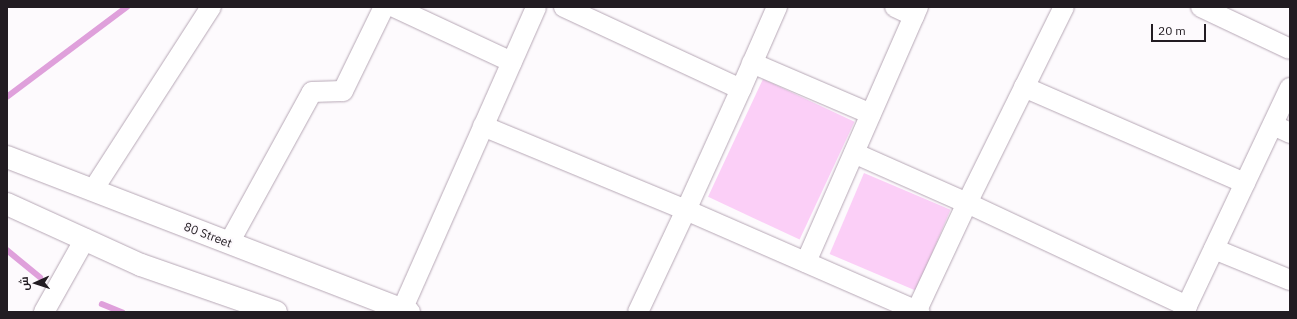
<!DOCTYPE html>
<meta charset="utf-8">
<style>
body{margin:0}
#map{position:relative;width:1297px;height:319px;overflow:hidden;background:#fdfafd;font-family:"IBM Plex Sans",Cairo,sans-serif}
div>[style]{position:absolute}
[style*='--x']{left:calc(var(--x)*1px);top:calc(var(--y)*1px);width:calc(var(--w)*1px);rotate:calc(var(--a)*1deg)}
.green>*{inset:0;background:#fbcff7;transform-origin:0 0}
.stream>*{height:5.5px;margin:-2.75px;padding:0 2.75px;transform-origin:2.75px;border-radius:2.75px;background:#dfa0db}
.roads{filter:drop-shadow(0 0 1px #b6a7b5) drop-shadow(0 0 1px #b6a7b5)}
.street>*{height:20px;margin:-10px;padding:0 10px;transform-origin:10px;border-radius:10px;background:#fff}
.secondary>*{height:22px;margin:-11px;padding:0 11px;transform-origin:11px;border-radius:11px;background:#fff}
span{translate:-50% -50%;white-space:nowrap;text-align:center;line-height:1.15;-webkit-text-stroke:4px #fdfafd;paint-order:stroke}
.street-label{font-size:12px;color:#221c22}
.frame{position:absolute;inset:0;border:8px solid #221c22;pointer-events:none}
.north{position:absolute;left:16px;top:263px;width:40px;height:40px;-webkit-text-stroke:3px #fdfafd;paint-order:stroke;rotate:267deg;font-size:11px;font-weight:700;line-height:16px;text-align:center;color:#221c22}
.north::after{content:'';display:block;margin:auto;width:14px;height:18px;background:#221c22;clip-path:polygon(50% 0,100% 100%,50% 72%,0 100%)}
.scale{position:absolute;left:1151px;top:24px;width:55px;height:18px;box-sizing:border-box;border:2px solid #221c22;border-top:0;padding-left:5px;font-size:12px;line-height:14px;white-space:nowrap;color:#221c22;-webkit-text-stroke:3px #fdfafd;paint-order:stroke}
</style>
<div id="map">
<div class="green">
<i style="left:763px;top:79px;width:101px;height:130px;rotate:25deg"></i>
<i style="left:864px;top:173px;width:94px;height:88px;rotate:23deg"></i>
</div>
<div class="stream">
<i style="--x:7;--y:97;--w:150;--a:-36.9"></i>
<i style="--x:7;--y:250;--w:43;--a:39.3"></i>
<i style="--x:102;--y:304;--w:22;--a:22"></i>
</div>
<div class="roads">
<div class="street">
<i style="--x:394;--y:7;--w:130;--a:25"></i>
<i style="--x:564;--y:7;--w:195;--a:24.9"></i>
<i style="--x:741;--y:89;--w:90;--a:-66.3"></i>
<i style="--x:895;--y:7;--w:21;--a:25"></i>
<i style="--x:1201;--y:7;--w:98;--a:25.3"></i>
<i style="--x:752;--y:63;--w:129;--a:23.2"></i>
<i style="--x:1024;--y:87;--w:241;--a:23.5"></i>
<i style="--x:741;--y:89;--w:133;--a:114.4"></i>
<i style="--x:686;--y:210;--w:255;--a:23.6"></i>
<i style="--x:1273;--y:125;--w:19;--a:25"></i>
<i style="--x:483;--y:126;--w:220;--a:22.5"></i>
<i style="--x:686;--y:210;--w:113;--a:115.2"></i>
<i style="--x:854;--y:153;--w:124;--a:23.9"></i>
<i style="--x:967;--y:203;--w:243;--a:25.1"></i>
<i style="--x:93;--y:190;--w:218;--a:-57.2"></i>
<i style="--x:229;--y:243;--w:172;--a:-61.2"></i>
<i style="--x:312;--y:92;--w:31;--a:-2"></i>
<i style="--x:343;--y:91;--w:93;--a:-64"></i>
<i style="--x:1214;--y:249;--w:82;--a:22.2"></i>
<i style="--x:806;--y:262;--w:279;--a:-66.3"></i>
<i style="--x:402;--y:310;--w:331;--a:-66.1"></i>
<i style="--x:44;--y:312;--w:84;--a:-60.7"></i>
<i style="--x:916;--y:312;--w:120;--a:-64.9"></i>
<i style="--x:967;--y:203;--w:219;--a:-63.7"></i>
<i style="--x:1184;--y:312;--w:248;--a:-64.7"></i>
</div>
<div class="secondary">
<i style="--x:7;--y:157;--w:431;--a:21.1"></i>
<i style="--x:7;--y:204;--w:147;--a:24.5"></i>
<i style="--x:141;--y:265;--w:143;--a:19.2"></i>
</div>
</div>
<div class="street-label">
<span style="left:208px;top:235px;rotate:21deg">80 Street</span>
</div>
<div class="frame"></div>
<div class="north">ش</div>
<div class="scale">20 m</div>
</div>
